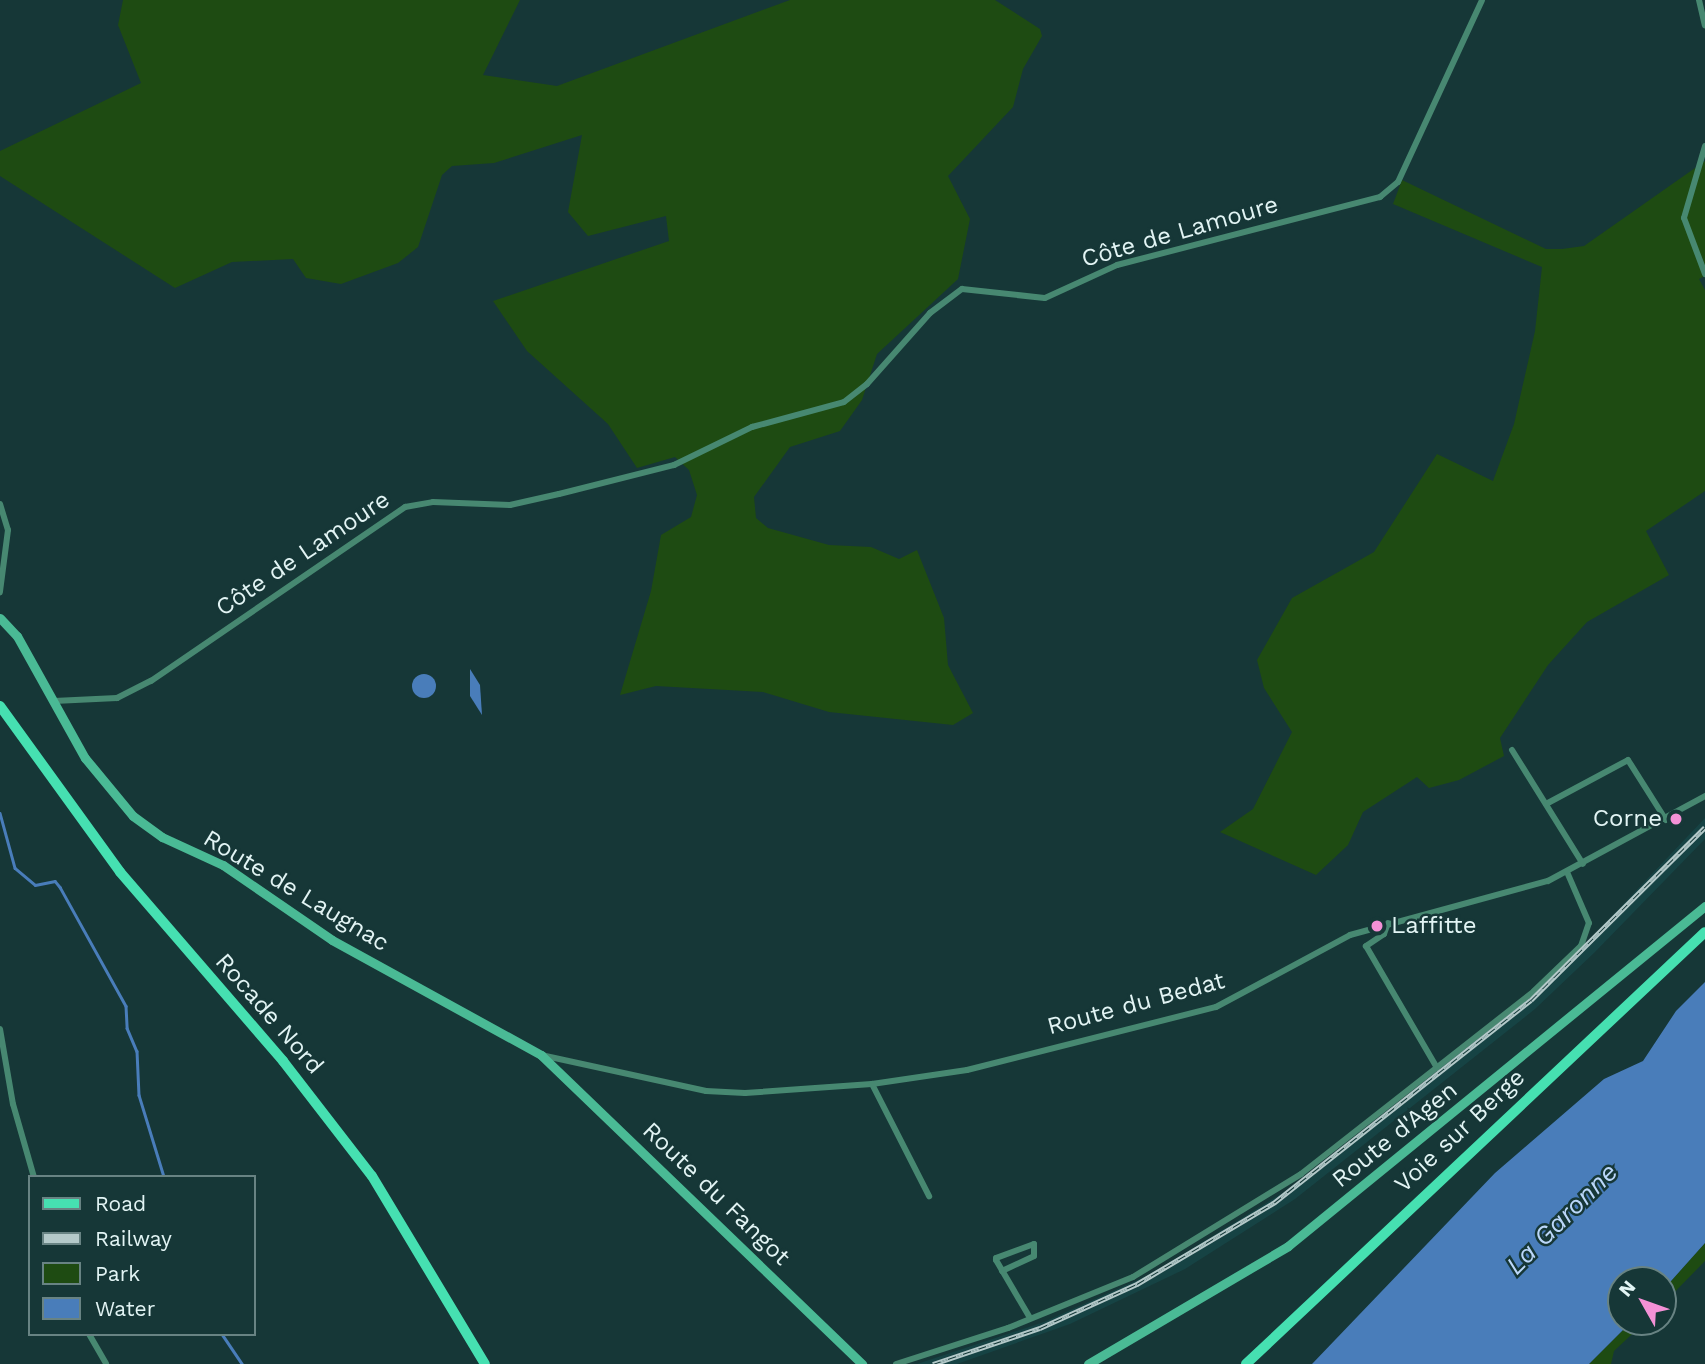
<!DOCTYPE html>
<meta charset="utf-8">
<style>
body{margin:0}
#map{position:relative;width:1705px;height:1364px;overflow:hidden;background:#163737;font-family:"Work Sans",sans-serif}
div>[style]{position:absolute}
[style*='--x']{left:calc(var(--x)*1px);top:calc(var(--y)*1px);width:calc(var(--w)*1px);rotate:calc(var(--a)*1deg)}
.built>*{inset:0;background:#164344}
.green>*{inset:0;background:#1e4b12}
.water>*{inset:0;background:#497dba}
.round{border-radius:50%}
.stream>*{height:2.5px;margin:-1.25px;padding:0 1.25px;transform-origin:1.25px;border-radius:1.25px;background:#497dba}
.street>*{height:6px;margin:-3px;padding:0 3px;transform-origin:3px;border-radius:3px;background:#478871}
.secondary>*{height:9px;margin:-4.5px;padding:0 4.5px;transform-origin:4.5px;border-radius:4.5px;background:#4aba95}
.primary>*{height:10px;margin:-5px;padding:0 5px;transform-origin:5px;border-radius:5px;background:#46e0b1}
.rail>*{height:5px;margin-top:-2.5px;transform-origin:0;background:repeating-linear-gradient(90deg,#163737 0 8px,#b4c9c9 0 16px);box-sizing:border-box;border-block:2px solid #b4c9c9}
.dots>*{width:19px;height:19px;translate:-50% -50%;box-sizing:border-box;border:4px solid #163737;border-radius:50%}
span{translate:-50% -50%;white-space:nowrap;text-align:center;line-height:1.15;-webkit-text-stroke:5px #163737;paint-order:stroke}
.street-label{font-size:24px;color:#e2f4f4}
.poi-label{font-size:24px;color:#e2f4f4}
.right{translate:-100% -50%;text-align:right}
.left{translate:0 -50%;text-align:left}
.water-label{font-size:26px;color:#bcd8fa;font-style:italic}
.legend{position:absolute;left:28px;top:1175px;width:228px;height:161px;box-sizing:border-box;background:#163737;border:2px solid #688383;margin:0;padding:9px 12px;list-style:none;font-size:21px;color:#e2f4f4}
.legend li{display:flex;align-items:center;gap:14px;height:35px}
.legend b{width:35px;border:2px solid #688383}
.north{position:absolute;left:1607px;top:1266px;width:70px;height:70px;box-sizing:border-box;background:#163737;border:2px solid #688383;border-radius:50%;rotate:310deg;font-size:19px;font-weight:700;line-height:28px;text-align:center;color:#e2f4f4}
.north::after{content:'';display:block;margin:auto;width:24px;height:32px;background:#f391d6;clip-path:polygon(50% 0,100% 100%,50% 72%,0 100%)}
</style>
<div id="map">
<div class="built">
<i style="clip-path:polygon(1705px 818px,1705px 839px,1595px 952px,1535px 1009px,1295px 1199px,1185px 1269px,1070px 1324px,957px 1364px,917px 1364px,1044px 1322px,1151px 1274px,1302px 1181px,1558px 973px)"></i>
</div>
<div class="green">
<i style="clip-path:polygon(123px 0,520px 0,483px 75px,557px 86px,790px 0,995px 0,1040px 29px,1042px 36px,1023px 69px,1013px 107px,948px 176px,970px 219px,958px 279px,877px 354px,862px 400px,840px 431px,790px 447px,754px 497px,756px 518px,768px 528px,829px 545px,871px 547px,899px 559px,917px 550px,944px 618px,948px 665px,973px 713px,953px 725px,829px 712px,763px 692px,656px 686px,620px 695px,651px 591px,661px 535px,691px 517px,697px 495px,689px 470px,675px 457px,637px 468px,608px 424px,527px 351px,493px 301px,669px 241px,666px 216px,588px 236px,568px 212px,582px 135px,494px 163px,452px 166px,442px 175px,418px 247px,398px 263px,341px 284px,306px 278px,293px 259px,232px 262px,175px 288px,0 176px,0 151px,141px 83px,118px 25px)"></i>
<i style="clip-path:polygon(1705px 161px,1705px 276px,1699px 279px,1705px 290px,1705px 491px,1646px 531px,1669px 575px,1587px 622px,1548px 665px,1500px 738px,1504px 756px,1459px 780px,1429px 788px,1417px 777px,1363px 812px,1348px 845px,1316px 875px,1220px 832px,1253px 809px,1292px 732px,1264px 688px,1257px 660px,1292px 598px,1374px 552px,1437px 454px,1493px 481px,1514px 424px,1535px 331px,1542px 267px,1393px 204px,1402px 180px,1546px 249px,1562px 249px,1584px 246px)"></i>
<i style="clip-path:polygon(1705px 1243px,1705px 1261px,1663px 1304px,1663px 1290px)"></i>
<i style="clip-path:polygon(1631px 1322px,1645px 1322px,1614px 1351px,1611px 1364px,1589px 1364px)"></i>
</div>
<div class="water">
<i style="clip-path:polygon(470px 669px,480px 685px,482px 715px,470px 696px)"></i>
<i class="round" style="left:412px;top:674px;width:24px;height:24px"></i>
<i style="clip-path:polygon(1705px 982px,1705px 1243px,1663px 1290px,1663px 1280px,1621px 1280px,1621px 1322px,1631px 1322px,1589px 1364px,1312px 1364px,1495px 1173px,1604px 1079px,1643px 1061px,1676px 1011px)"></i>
</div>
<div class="stream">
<i style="--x:0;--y:813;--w:57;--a:74.7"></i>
<i style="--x:15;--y:868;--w:26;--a:40"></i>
<i style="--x:35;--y:885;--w:20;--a:-11"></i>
<i style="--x:55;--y:881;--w:8;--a:50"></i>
<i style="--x:60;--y:887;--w:136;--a:61"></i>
<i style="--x:126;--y:1006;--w:22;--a:87"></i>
<i style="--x:127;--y:1028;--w:25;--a:67"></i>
<i style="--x:137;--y:1051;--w:44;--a:87.4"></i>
<i style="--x:139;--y:1095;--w:86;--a:73"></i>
<i style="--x:222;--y:1334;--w:36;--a:56"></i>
</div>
<div class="street">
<i style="--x:1699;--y:0;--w:26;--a:77"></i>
<i style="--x:1705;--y:146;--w:75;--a:106.3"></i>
<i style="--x:1684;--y:218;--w:60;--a:69.4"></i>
<i style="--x:0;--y:504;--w:27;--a:73"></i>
<i style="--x:8;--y:530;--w:63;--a:97.4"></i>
<i style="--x:54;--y:701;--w:63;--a:-2.7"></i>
<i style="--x:117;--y:698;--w:38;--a:-27"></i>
<i style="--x:151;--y:681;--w:308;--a:-34.4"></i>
<i style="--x:405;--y:507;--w:28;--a:-10"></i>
<i style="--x:433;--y:502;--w:77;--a:2.2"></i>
<i style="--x:510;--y:505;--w:50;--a:-12.7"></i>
<i style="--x:559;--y:494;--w:119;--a:-14.2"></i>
<i style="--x:674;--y:465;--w:87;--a:-26"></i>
<i style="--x:752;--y:427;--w:95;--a:-15.2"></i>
<i style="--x:844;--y:402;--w:29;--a:-38"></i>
<i style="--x:867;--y:384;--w:95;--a:-48.4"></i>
<i style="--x:930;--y:313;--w:40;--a:-37"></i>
<i style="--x:962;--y:289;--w:83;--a:6.2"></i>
<i style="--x:1045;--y:298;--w:79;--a:-24.6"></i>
<i style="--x:1117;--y:265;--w:272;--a:-14.5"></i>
<i style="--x:1380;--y:197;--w:23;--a:-40"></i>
<i style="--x:1398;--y:182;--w:200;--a:-65.2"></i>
<i style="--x:1512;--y:750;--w:134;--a:58.1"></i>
<i style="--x:1546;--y:804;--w:93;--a:-28.2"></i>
<i style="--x:1628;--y:760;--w:71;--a:57.7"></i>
<i style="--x:1388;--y:923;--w:12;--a:110"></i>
<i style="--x:1384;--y:934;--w:22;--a:146"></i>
<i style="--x:1366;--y:946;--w:141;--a:59.8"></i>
<i style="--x:0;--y:1029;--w:76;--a:80.2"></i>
<i style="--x:13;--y:1104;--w:76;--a:74"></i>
<i style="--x:541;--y:1055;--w:169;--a:12.3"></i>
<i style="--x:706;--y:1091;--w:39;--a:3"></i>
<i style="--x:745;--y:1093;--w:127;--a:-4.1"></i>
<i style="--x:872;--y:1084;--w:96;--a:-8.4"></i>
<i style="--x:967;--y:1070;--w:257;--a:-14.2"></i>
<i style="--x:1216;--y:1007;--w:152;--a:-28.2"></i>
<i style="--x:1350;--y:935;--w:205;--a:-15.3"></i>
<i style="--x:1548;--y:881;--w:179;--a:-28.4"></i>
<i style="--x:872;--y:1084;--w:126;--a:63"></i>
<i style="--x:1002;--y:1271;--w:35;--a:-25"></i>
<i style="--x:1034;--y:1256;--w:12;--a:-90"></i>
<i style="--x:1034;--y:1244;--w:40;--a:159.8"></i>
<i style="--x:996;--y:1258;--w:2;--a:90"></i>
<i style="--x:996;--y:1260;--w:67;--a:59.6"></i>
<i style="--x:89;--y:1334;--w:34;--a:60"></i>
<i style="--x:896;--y:1364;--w:118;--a:-17.8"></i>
<i style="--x:1008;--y:1328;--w:135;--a:-22.2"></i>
<i style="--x:1133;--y:1277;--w:197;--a:-31.5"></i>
<i style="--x:1301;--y:1174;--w:296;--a:-38.1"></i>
<i style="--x:1534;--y:991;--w:65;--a:-43.8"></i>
<i style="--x:1581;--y:946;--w:24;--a:-71"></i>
<i style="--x:1589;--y:923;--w:56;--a:-113.3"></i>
</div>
<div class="secondary">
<i style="--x:0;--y:618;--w:25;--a:47"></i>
<i style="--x:17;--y:636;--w:140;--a:60.9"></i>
<i style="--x:85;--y:758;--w:75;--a:50.4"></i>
<i style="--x:133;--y:816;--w:36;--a:36"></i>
<i style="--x:162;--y:837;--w:67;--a:24.7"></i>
<i style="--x:223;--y:865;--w:132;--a:34.5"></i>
<i style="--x:332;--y:940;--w:239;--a:28.8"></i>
<i style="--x:541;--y:1055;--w:446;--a:43.9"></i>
<i style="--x:1088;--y:1364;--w:232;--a:-30.5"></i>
<i style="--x:1288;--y:1246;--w:538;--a:-39.19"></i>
</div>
<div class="primary">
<i style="--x:0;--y:706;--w:205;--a:54.1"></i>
<i style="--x:120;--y:872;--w:250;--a:49.2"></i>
<i style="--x:283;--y:1061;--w:145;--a:52.3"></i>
<i style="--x:372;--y:1176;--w:219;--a:59"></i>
<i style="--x:1246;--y:1364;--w:630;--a:-43.26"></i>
</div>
<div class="rail">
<i style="--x:933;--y:1364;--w:113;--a:-18.6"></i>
<i style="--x:1040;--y:1328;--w:107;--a:-24.4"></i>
<i style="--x:1137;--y:1284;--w:161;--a:-30.7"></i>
<i style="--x:1275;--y:1202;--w:326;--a:-38.3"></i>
<i style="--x:1531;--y:1000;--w:245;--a:-44.8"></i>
</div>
<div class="dots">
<i style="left:1676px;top:819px;background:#f391d6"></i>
<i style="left:1377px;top:926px;background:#f391d6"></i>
</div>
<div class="street-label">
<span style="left:1180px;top:232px;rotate:-16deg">Côte de Lamoure</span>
<span style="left:303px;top:554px;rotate:-34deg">Côte de Lamoure</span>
<span style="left:296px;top:891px;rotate:31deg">Route de Laugnac</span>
<span style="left:1136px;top:1004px;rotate:-15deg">Route du Bedat</span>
<span style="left:269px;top:1014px;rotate:49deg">Rocade Nord</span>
<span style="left:1460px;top:1131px;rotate:-43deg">Voie sur Berge</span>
<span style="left:1395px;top:1135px;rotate:-39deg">Route d'Agen</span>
<span style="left:716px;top:1194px;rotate:44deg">Route du Fangot</span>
</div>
<div class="poi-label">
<span class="right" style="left:1662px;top:819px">Corne</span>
<span class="left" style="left:1391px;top:926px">Laffitte</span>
</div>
<div class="water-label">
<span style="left:1562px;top:1219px;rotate:-45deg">La Garonne</span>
</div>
<ul class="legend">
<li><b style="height:9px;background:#46e0b1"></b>Road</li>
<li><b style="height:9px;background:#b4c9c9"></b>Railway</li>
<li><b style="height:19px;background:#1e4b12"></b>Park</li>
<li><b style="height:19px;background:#497dba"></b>Water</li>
</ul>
<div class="north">N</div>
</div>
